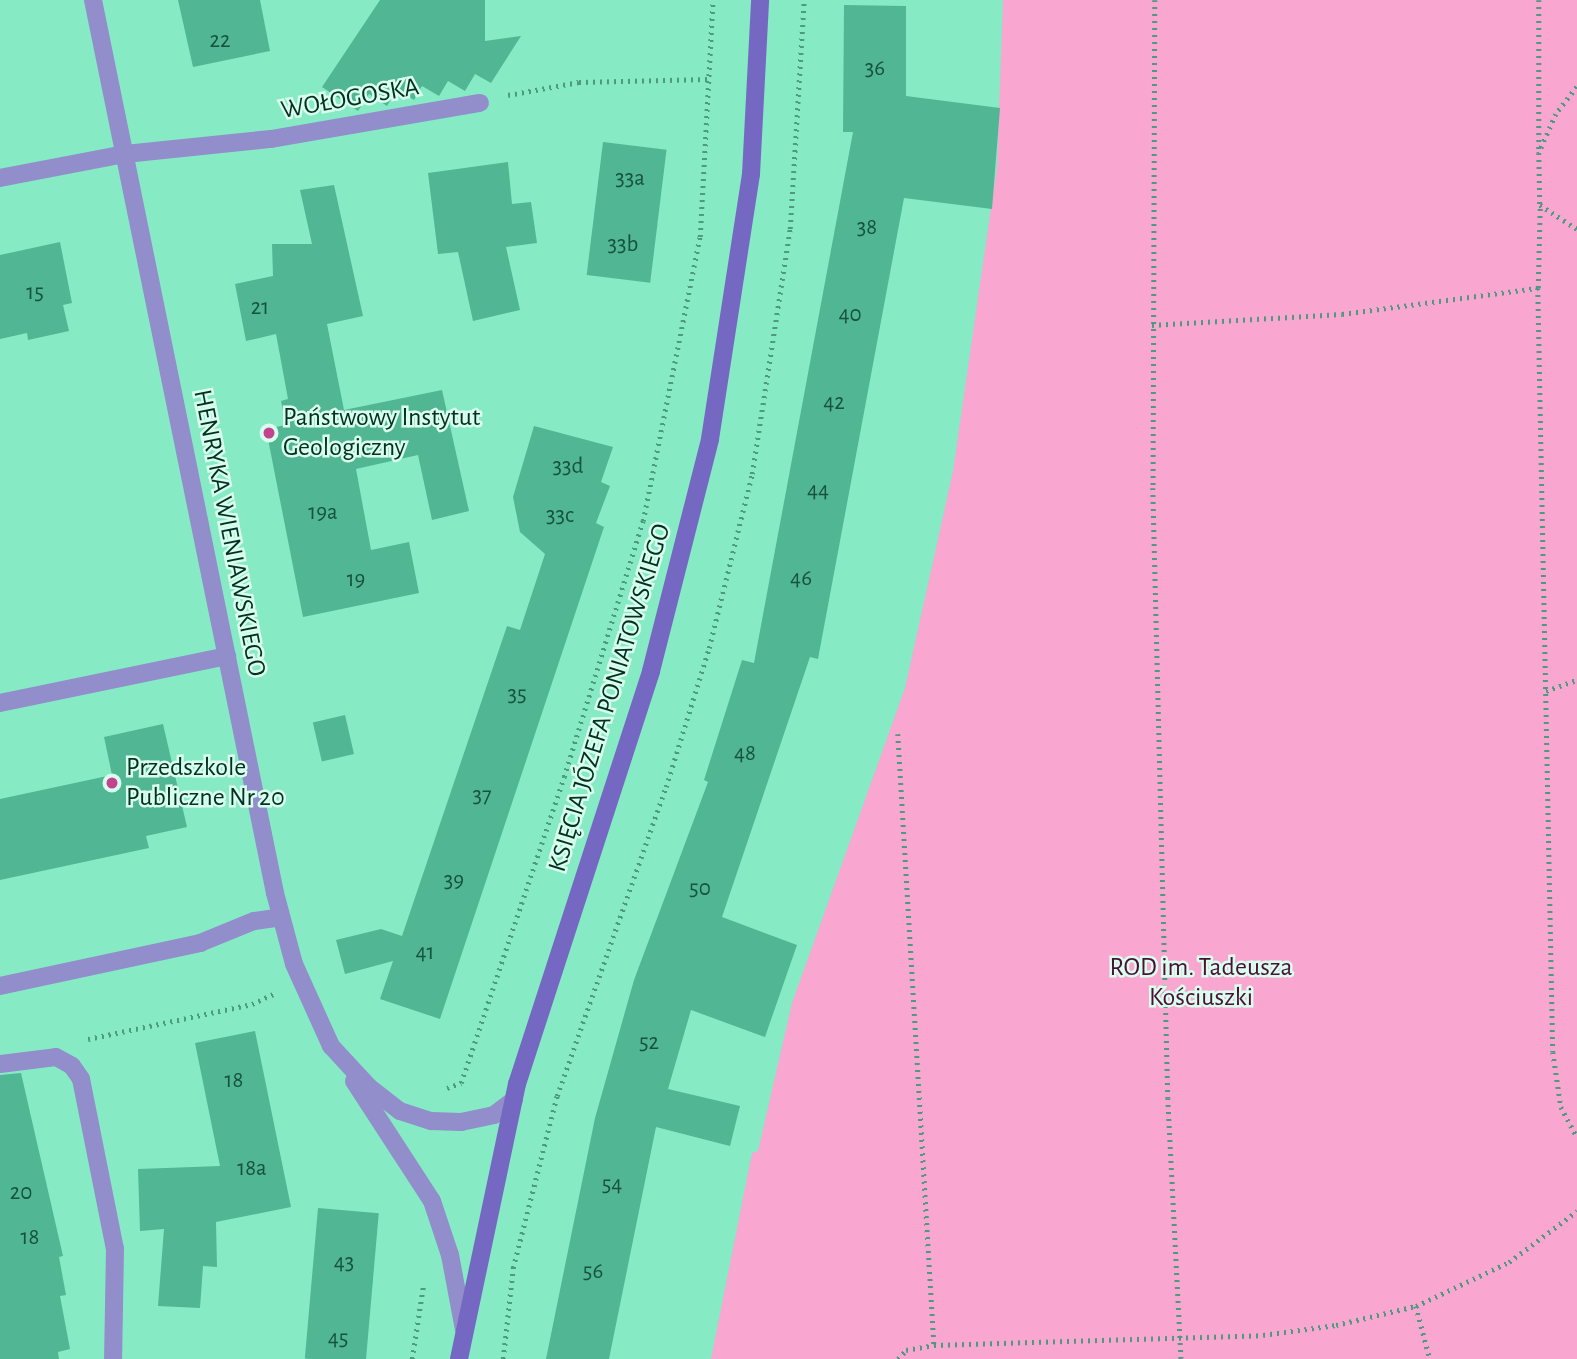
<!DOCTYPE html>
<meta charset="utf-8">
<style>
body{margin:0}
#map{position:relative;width:1577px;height:1359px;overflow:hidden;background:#86eac5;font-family:"Alegreya Sans",sans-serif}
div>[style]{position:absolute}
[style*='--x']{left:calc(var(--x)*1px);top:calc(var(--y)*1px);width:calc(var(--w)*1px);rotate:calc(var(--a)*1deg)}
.green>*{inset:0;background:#f9a6d1}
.building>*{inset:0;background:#51b693;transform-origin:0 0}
.path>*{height:4.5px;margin-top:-2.25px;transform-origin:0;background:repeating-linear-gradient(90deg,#4d9a7f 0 2px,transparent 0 7px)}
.lane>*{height:18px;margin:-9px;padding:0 9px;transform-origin:9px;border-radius:9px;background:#928dcb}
.street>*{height:18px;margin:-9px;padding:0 9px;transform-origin:9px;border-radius:9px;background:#928dcb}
.secondary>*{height:18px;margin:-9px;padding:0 9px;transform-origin:9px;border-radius:9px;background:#7568c3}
.dots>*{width:19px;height:19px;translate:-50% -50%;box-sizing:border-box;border:4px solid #d9feee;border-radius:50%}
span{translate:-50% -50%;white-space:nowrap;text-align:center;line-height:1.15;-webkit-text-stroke:5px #d9feee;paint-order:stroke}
.number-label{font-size:23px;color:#16523e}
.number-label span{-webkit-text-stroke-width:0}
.street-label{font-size:26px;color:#023022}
.poi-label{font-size:26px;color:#023022}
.left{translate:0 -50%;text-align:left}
.park-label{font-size:26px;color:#4d0e35}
</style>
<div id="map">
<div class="green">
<i style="clip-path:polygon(1003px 0,1577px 0,1577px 1359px,711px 1359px,752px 1153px,758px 1151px,792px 1003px,905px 688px,953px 471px,997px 166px)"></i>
</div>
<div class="building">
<i style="clip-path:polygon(178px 0,260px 0,270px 51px,193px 67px)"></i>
<i style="clip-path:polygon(380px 0,485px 0,485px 41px,521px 36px,491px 83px,475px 74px,465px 91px,448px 81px,439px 96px,422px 86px,414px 100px,397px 89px,387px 106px,369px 94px,358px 111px,322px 87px)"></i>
<i style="clip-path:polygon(844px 5px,906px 6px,906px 96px,1000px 108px,992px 209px,904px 198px,818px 659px,810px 657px,722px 917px,797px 945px,765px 1037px,691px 1010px,668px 1089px,740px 1106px,730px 1146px,656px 1127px,609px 1359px,546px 1359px,595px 1118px,634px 980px,708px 782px,704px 780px,742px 660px,754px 663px,853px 132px,843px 132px)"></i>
<i style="left:603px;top:142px;width:64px;height:134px;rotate:7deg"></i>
<i style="clip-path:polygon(508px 162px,512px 204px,531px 202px,537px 243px,506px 247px,520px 310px,473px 321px,458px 252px,438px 254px,428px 173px)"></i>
<i style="clip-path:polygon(334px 185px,363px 316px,327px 324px,344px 410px,442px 390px,469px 511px,432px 520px,418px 455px,356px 469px,371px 550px,409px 542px,419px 593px,303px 617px,266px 429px,286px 425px,281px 401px,288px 399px,276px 334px,246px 341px,235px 284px,273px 276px,272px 244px,312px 244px,300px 190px)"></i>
<i style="clip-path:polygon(60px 242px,72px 303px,63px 305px,69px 331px,28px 340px,27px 333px,0 339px,0 255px)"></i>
<i style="clip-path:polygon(534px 426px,613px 447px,601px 482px,610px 486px,596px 523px,604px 527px,440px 1019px,380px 999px,393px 961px,345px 974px,336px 940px,381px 929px,402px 936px,507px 626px,520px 630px,545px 554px,520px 532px,513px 497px)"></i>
<i style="left:345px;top:715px;width:40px;height:33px;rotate:77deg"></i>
<i style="clip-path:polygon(163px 724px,187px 827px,146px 836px,149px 848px,0 880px,0 799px,112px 775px,104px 737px)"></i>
<i style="clip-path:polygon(255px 1031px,291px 1207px,216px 1222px,217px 1267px,203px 1266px,200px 1308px,158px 1306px,164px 1229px,140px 1231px,138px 1169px,220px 1166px,195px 1043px)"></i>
<i style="clip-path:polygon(21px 1073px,63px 1256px,59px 1257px,66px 1295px,60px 1296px,70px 1349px,58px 1352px,59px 1359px,0 1359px,0 1075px)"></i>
<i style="left:318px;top:1208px;width:61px;height:151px;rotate:5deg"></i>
</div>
<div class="path">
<i style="--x:1155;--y:0;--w:488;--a:90.2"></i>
<i style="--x:1153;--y:488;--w:610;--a:88.59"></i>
<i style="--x:1168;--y:1098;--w:261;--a:87.1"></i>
<i style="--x:1539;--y:0;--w:150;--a:90"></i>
<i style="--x:1577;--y:87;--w:34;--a:128"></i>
<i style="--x:1556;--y:114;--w:43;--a:113.6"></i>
<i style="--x:1539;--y:153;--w:52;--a:88.9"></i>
<i style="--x:1540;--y:205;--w:44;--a:33"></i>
<i style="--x:508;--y:95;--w:72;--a:-10.4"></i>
<i style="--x:579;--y:82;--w:130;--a:-1.3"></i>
<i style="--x:1538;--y:288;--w:764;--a:88.88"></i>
<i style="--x:1553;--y:1052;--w:56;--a:81.7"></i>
<i style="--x:1561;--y:1107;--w:34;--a:62"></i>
<i style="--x:1152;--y:325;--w:190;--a:-3.3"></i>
<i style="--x:1342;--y:314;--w:198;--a:-7.6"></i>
<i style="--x:1538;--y:288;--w:83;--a:-88.6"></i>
<i style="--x:1546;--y:691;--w:33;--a:-20"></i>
<i style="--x:898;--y:734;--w:611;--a:86.62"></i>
<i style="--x:88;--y:1039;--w:168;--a:-12"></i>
<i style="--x:252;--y:1004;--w:26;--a:-25"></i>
<i style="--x:447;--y:1088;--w:15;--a:-20"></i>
<i style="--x:461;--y:1083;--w:323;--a:-71.4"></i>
<i style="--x:564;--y:777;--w:268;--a:-72.9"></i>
<i style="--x:643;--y:521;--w:290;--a:-78.7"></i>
<i style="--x:700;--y:237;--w:237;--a:-86.9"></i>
<i style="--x:1416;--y:1306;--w:55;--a:75.2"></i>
<i style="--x:412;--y:1359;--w:73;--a:-81.3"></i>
<i style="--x:503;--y:1359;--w:92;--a:-83.7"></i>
<i style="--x:513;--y:1268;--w:178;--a:-75.7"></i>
<i style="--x:557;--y:1096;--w:328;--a:-70.6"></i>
<i style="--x:666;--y:787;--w:145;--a:-72.8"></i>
<i style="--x:709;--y:648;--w:179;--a:-76.1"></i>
<i style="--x:752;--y:474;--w:248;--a:-81.2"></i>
<i style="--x:790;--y:229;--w:229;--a:-86.5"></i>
<i style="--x:898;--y:1359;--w:12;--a:-48"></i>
<i style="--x:906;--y:1350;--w:28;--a:-10"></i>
<i style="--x:934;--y:1345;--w:329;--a:-1.7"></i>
<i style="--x:1263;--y:1335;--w:74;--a:-7.8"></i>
<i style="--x:1336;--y:1325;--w:82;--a:-13.4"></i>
<i style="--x:1416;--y:1306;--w:103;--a:-25.3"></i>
<i style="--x:1509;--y:1262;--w:85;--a:-36.9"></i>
</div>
<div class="lane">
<i style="--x:125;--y:154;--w:147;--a:-5.9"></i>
<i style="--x:271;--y:139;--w:212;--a:-9.8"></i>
<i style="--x:0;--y:703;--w:232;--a:-11.7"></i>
<i style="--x:0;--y:986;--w:205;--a:-12.1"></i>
<i style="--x:200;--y:943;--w:58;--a:-22.2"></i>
<i style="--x:254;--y:921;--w:27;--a:-8"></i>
</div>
<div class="street">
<i style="--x:93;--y:0;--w:911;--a:78.48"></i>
<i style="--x:275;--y:893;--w:73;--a:75"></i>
<i style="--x:294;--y:964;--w:90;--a:65.7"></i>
<i style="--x:331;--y:1046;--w:56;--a:47.2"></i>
<i style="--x:369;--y:1087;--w:39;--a:38"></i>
<i style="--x:400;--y:1111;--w:33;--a:18"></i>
<i style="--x:431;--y:1121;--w:30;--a:2"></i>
<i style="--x:461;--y:1122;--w:34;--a:-12"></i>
<i style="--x:494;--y:1115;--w:25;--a:-37"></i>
<i style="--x:0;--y:178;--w:127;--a:-10.9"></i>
<i style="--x:0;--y:1064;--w:56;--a:-7.1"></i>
<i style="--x:56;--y:1057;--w:18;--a:29"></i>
<i style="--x:72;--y:1066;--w:16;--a:55"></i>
<i style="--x:81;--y:1079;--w:173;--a:78.7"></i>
<i style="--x:115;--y:1249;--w:110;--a:91"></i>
<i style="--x:354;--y:1081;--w:143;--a:57"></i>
<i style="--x:432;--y:1201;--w:57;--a:71.6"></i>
<i style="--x:450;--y:1255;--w:76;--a:79.4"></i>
</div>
<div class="secondary">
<i style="--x:459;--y:1359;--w:281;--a:-78.1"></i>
<i style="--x:517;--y:1084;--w:434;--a:-72"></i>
<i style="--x:651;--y:671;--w:239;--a:-75.7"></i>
<i style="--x:710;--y:439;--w:268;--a:-81.2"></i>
<i style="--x:751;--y:174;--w:174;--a:-87"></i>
</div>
<div class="dots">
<i style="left:269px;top:433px;background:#c2438e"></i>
<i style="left:112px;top:783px;background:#c2438e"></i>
</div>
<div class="number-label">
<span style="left:220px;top:41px">22</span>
<span style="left:875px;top:69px">36</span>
<span style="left:630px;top:179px">33a</span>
<span style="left:867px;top:228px">38</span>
<span style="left:623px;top:245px">33b</span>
<span style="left:35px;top:293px">15</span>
<span style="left:260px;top:308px">21</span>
<span style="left:850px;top:315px">40</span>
<span style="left:834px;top:403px">42</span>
<span style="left:568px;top:467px">33d</span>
<span style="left:818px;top:491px">44</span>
<span style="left:323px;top:513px">19a</span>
<span style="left:560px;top:516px">33c</span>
<span style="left:801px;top:579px">46</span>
<span style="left:356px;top:580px">19</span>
<span style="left:517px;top:695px">35</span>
<span style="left:745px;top:754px">48</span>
<span style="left:482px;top:796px">37</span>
<span style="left:454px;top:881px">39</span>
<span style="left:700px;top:889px">50</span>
<span style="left:425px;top:953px">41</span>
<span style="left:649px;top:1043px">52</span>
<span style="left:234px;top:1081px">18</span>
<span style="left:252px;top:1169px">18a</span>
<span style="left:612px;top:1185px">54</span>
<span style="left:21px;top:1193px">20</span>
<span style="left:30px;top:1238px">18</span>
<span style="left:344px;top:1263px">43</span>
<span style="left:593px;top:1272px">56</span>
<span style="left:338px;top:1339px">45</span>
</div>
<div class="street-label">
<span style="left:350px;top:99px;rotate:-10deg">WOŁOGOSKA</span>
<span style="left:229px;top:533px;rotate:79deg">HENRYKA WIENIAWSKIEGO</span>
<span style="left:610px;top:698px;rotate:-73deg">KSIĘCIA JÓZEFA PONIATOWSKIEGO</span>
</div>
<div class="poi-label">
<span class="left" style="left:283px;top:433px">Państwowy Instytut<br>Geologiczny</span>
<span class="left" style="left:126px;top:783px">Przedszkole<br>Publiczne Nr 20</span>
</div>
<div class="park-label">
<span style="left:1201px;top:983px">ROD im. Tadeusza<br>Kościuszki</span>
</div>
</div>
